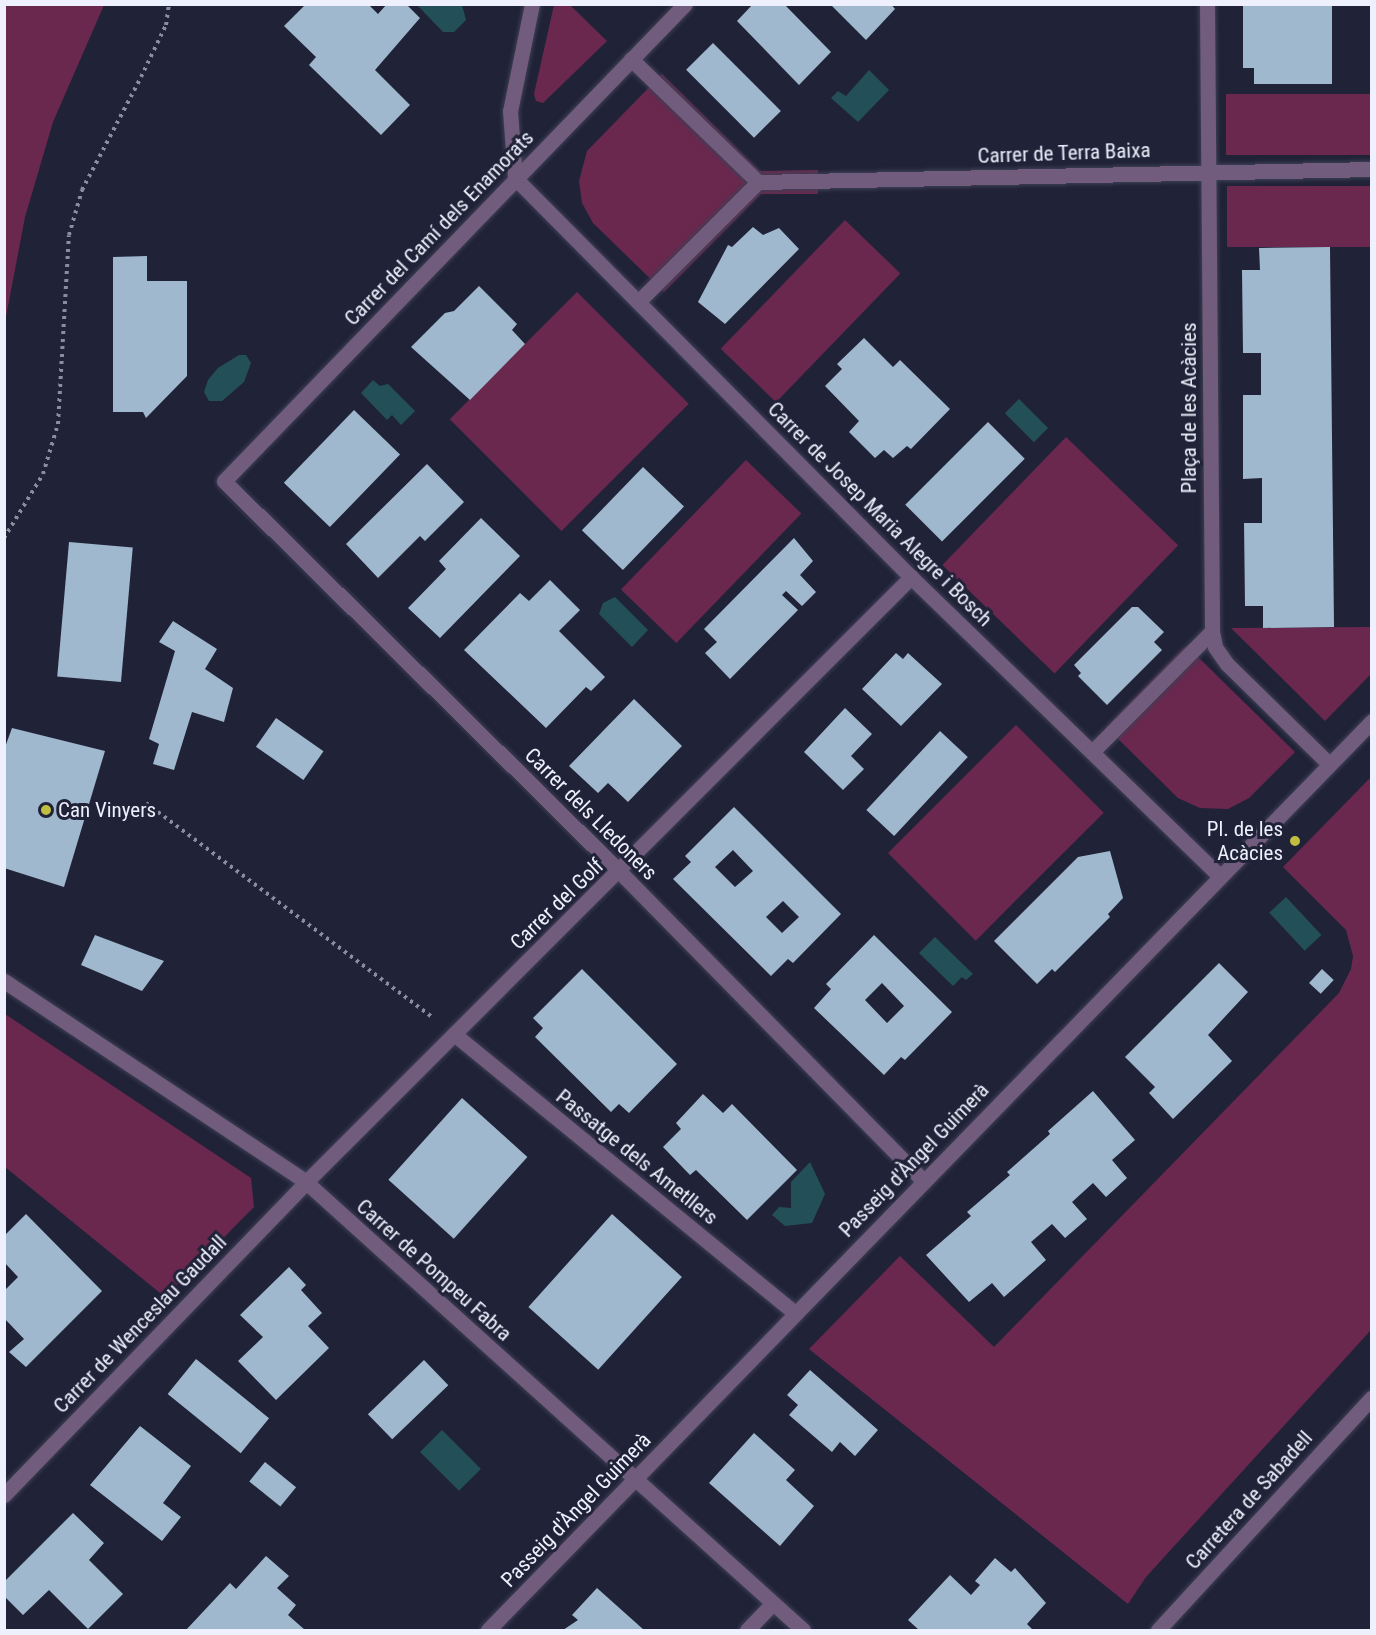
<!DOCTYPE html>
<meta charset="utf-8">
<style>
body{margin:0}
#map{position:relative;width:1376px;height:1635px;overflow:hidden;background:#202238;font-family:"Roboto Condensed",sans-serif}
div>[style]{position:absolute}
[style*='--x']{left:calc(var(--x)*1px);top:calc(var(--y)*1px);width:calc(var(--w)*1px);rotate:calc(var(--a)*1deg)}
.green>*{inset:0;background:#6b284f;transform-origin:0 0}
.water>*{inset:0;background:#235058;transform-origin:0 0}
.building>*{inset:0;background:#9fb8ce;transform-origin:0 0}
.path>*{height:4px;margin-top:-2px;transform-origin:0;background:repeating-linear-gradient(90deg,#8b8d9e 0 3px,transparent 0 7.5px)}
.roads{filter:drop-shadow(0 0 2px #3d3f54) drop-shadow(0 0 2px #3d3f54)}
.minor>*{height:15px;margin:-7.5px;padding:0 7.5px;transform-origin:7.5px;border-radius:7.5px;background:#715c7d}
.dots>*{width:16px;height:16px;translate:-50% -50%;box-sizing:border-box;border:3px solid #202238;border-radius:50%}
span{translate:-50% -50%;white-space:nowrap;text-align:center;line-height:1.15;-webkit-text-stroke:6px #202238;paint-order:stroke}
.street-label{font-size:21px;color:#eef0fd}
.poi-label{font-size:21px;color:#eef0fd}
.left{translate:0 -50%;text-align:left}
.right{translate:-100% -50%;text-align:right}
.frame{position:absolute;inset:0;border:6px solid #eef0fd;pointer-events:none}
</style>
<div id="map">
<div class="green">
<i style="clip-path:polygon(5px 4px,104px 5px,53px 122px,25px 217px,5px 322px)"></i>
<i style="clip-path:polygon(554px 5px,570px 5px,607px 41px,543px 103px,536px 101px,534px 94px)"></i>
<i style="clip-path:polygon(662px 74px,760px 171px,818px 170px,818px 194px,761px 194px,664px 292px,593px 223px,582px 203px,579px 181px,587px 151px)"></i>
<i style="left:1371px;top:94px;width:61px;height:145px;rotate:90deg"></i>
<i style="left:1371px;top:186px;width:61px;height:144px;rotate:90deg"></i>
<i style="left:845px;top:220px;width:77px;height:179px;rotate:44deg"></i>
<i style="left:577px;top:292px;width:158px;height:180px;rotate:45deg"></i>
<i style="left:1066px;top:437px;width:156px;height:178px;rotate:44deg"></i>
<i style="left:746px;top:460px;width:77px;height:180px;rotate:44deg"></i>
<i style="clip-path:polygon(1371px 627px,1371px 674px,1325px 721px,1231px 628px)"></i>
<i style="clip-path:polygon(1198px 640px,1198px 657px,1295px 752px,1249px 798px,1228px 809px,1200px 808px,1178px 798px,1106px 727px,1183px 648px)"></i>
<i style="left:1016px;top:725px;width:124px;height:181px;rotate:45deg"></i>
<i style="clip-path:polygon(1371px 777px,1371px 1330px,1146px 1577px,1128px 1604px,809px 1349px,900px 1256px,994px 1347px,1339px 993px,1351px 969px,1353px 956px,1346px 930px,1283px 867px)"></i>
<i style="clip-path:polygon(5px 1014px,251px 1178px,254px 1207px,165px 1297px,5px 1167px)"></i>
</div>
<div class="water">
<i style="clip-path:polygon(417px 5px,462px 5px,466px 20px,454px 32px,443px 32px)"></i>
<i style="clip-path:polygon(869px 70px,889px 90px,858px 122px,831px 98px,838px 91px,846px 96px)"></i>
<i style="clip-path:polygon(239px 355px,246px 355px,251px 363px,244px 382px,222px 401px,209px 401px,204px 392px,208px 380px,218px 368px)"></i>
<i style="clip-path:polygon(373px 380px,380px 386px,388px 384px,415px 411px,401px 425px,392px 415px,387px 420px,361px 393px)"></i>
<i style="left:1019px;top:399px;width:41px;height:20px;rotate:45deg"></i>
<i style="clip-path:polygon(615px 597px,648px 630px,632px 647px,599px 614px,603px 603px)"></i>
<i style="left:1286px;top:897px;width:52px;height:23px;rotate:47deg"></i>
<i style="clip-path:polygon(935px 937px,973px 974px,966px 980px,962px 977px,953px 986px,919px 953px)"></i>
<i style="clip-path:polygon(810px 1162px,825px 1194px,812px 1223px,785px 1226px,772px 1215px,779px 1207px,791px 1208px,791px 1182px)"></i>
<i style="left:442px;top:1430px;width:55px;height:31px;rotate:45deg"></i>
</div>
<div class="building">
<i style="clip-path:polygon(306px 4px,368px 4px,378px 14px,387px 4px,406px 4px,420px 18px,375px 70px,410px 105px,381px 135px,309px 65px,316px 57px,284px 26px)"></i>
<i style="clip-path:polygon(753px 4px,784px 4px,831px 52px,799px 85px,737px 21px)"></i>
<i style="clip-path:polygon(830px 4px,891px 4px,895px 9px,866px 40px)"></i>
<i style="clip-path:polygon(1243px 4px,1332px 4px,1332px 84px,1254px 84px,1254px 68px,1243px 68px)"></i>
<i style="left:713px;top:43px;width:96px;height:38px;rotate:45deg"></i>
<i style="clip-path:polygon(753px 227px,763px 235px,779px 228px,799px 249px,725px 324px,698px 302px,728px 245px,732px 247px)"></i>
<i style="clip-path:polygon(1330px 247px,1334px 627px,1263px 628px,1263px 606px,1245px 606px,1244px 523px,1262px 523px,1262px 478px,1243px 479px,1243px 395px,1261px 395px,1261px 353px,1243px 353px,1242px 270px,1260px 270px,1259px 248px)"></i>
<i style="clip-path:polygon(147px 256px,147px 281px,187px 281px,187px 376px,146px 418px,143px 412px,113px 412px,113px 257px)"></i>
<i style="clip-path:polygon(479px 286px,517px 324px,512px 330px,525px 344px,470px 400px,411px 347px,445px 313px,454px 311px)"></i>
<i style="clip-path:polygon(864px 338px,893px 367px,900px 360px,950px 409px,911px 449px,907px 446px,893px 458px,884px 450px,875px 458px,849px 432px,859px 421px,825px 386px,842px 369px,837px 364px)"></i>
<i style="left:354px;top:410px;width:64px;height:101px;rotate:44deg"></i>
<i style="left:988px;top:422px;width:52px;height:117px;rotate:45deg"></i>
<i style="clip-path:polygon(427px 464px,464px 502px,425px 541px,420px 536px,378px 578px,346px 544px)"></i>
<i style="left:643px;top:467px;width:57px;height:88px;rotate:44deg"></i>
<i style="clip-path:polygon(481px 518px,520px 556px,440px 638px,408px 608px,446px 569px,439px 561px)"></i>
<i style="clip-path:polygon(794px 538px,813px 561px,800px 575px,816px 592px,802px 606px,786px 591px,782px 595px,798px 610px,730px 679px,705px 653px,717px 642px,704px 629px)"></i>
<i style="left:69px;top:542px;width:64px;height:135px;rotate:5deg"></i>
<i style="clip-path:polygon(550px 580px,580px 610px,559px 631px,605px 677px,591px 691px,586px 687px,546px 728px,464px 650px,520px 593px,529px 601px)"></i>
<i style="clip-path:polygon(1132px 607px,1138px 607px,1164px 632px,1154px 642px,1162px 650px,1107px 705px,1078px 676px,1081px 673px,1074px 665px)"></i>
<i style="clip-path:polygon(173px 621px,217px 649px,205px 669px,233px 688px,224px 722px,192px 712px,174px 770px,153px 764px,159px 744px,149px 739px,175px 651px,159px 642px)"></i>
<i style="clip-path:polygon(896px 653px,903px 659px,908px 653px,942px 684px,901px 726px,862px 689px)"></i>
<i style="clip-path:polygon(634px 699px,682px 746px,628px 802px,608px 783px,598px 793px,569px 766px)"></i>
<i style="clip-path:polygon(845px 708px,872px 734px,851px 756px,864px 769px,843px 790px,804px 752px)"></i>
<i style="left:276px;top:718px;width:58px;height:35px;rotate:35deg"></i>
<i style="clip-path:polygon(12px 728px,105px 751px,64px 887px,4px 868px,4px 750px)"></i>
<i style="left:940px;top:731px;width:38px;height:108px;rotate:43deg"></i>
<i style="clip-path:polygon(evenodd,734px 807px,841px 914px,793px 963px,788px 959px,771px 976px,673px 879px,691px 862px,685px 856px,734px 807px,733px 850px,753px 871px,735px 887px,715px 867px,733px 850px,734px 807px,783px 901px,799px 917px,782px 933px,766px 917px,783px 901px)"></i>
<i style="clip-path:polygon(1110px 851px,1123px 898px,1108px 914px,1110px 917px,1055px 972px,1052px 969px,1037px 984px,994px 941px,1078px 857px)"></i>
<i style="clip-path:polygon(95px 935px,164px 961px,142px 991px,81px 965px)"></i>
<i style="clip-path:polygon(evenodd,874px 935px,952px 1012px,905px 1060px,901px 1057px,884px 1075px,814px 1008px,831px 989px,826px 984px,874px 935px,882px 983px,904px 1006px,887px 1023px,865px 1000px,882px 983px)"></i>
<i style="clip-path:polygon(1219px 963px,1248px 992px,1208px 1035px,1232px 1061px,1173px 1119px,1149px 1093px,1155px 1087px,1125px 1057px)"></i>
<i style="clip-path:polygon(582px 969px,677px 1064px,629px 1113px,619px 1104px,611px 1112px,535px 1037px,543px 1028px,533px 1018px)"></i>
<i style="left:1322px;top:969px;width:16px;height:19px;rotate:43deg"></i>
<i style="clip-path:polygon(1093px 1091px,1135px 1140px,1112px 1160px,1127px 1178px,1106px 1197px,1093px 1183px,1072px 1202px,1087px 1219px,1065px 1238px,1052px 1224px,1031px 1242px,1046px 1260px,1004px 1297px,992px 1283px,969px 1302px,926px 1255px,971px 1216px,967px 1212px,1010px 1175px,1007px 1172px,1050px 1134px,1048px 1131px)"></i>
<i style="clip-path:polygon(703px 1094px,723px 1113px,732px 1104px,797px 1170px,747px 1220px,696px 1170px,690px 1175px,663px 1147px,681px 1129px,676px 1123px)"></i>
<i style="left:462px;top:1098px;width:88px;height:110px;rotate:42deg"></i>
<i style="clip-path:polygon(26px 1214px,102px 1291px,26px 1367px,9px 1352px,24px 1339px,4px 1318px,4px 1291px,18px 1277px,4px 1262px,4px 1236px)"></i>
<i style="left:612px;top:1214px;width:94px;height:125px;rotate:42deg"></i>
<i style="clip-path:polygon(289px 1267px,306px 1285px,301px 1290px,322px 1313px,308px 1326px,329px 1348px,276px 1400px,238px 1361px,263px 1337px,240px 1315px)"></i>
<i style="left:196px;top:1359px;width:94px;height:45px;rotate:39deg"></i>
<i style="left:424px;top:1360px;width:35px;height:78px;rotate:46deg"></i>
<i style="clip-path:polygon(810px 1370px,878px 1430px,855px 1456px,840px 1442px,832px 1452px,789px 1415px,798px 1405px,787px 1395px)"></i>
<i style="clip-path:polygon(140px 1426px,191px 1466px,163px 1503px,181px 1517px,162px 1541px,90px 1485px)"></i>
<i style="clip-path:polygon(754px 1433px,795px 1470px,786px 1480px,814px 1506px,780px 1546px,709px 1483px)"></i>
<i style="left:265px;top:1462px;width:40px;height:25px;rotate:39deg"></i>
<i style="clip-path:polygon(73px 1513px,104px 1543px,89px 1560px,123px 1594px,88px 1629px,49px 1590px,23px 1615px,4px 1596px,4px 1582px)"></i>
<i style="clip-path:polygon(266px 1556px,289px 1576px,277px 1588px,296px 1605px,288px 1615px,305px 1630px,186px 1630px,230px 1583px,236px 1589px)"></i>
<i style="clip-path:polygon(995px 1558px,1011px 1572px,1015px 1568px,1046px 1603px,1027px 1624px,1033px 1630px,919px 1630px,908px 1620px,950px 1575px,971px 1595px,980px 1585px,975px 1581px)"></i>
<i style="clip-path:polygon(597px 1588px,644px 1630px,563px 1630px,578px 1620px,572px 1615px)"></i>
</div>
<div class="path">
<i style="--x:4;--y:538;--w:75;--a:-58.6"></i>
<i style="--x:43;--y:474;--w:52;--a:-73.3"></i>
<i style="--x:58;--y:424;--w:189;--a:-86.7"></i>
<i style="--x:69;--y:235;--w:47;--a:-73.9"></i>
<i style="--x:82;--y:190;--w:127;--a:-62.4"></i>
<i style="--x:141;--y:77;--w:58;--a:-64.3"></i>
<i style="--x:166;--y:25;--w:21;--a:-82"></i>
<i style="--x:146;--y:803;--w:357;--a:36.8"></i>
</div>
<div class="roads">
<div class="minor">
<i style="--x:532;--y:4;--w:109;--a:101.6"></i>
<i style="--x:510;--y:111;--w:67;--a:85.7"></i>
<i style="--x:515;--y:178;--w:562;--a:45.22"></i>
<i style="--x:911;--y:577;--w:430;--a:44.1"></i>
<i style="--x:685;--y:4;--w:663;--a:134.02"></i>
<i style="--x:224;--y:481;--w:557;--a:44.64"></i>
<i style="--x:620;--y:872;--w:433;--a:45.5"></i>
<i style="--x:1207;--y:4;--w:627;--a:89.54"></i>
<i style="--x:1212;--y:631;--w:16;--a:79"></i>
<i style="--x:1215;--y:647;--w:21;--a:55"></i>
<i style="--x:1227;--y:664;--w:143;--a:44.4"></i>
<i style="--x:631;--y:59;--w:177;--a:44.1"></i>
<i style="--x:638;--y:302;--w:170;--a:-45"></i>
<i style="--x:758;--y:182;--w:614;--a:-1.21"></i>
<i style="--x:1092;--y:752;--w:170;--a:-45.2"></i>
<i style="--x:4;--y:981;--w:363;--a:33.6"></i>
<i style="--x:306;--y:1182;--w:669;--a:42.03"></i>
<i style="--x:454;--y:1034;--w:439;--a:39.3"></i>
<i style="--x:4;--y:1495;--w:435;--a:-46"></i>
<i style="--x:306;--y:1182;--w:856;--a:-45"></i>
<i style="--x:488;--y:1630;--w:1268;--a:-45.8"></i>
<i style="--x:747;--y:1630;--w:37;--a:-46"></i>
<i style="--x:1158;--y:1630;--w:316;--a:-47.4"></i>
</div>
</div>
<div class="dots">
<i style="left:46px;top:810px;background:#c0be40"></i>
<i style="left:1295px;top:841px;background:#c0be40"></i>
</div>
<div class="street-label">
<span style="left:1064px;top:153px;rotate:-2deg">Carrer de Terra Baixa</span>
<span style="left:439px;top:228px;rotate:-46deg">Carrer del Camí dels Enamorats</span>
<span style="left:1189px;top:408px;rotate:-90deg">Plaça de les Acàcies</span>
<span style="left:880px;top:514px;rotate:45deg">Carrer de Josep Maria Alegre i Bosch</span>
<span style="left:591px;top:814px;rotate:45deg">Carrer dels Lledoners</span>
<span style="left:557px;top:904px;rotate:-44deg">Carrer del Golf</span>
<span style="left:637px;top:1157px;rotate:39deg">Passatge dels Ametllers</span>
<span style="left:914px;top:1160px;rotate:-46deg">Passeig d'Àngel Guimerà</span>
<span style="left:434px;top:1270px;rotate:42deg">Carrer de Pompeu Fabra</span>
<span style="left:140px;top:1324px;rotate:-46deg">Carrer de Wenceslau Gaudall</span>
<span style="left:1249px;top:1500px;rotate:-48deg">Carretera de Sabadell</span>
<span style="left:576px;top:1510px;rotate:-46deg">Passeig d'Àngel Guimerà</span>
</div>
<div class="poi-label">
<span class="left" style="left:58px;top:810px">Can Vinyers</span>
<span class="right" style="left:1283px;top:841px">Pl. de les<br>Acàcies</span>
</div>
<div class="frame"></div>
</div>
